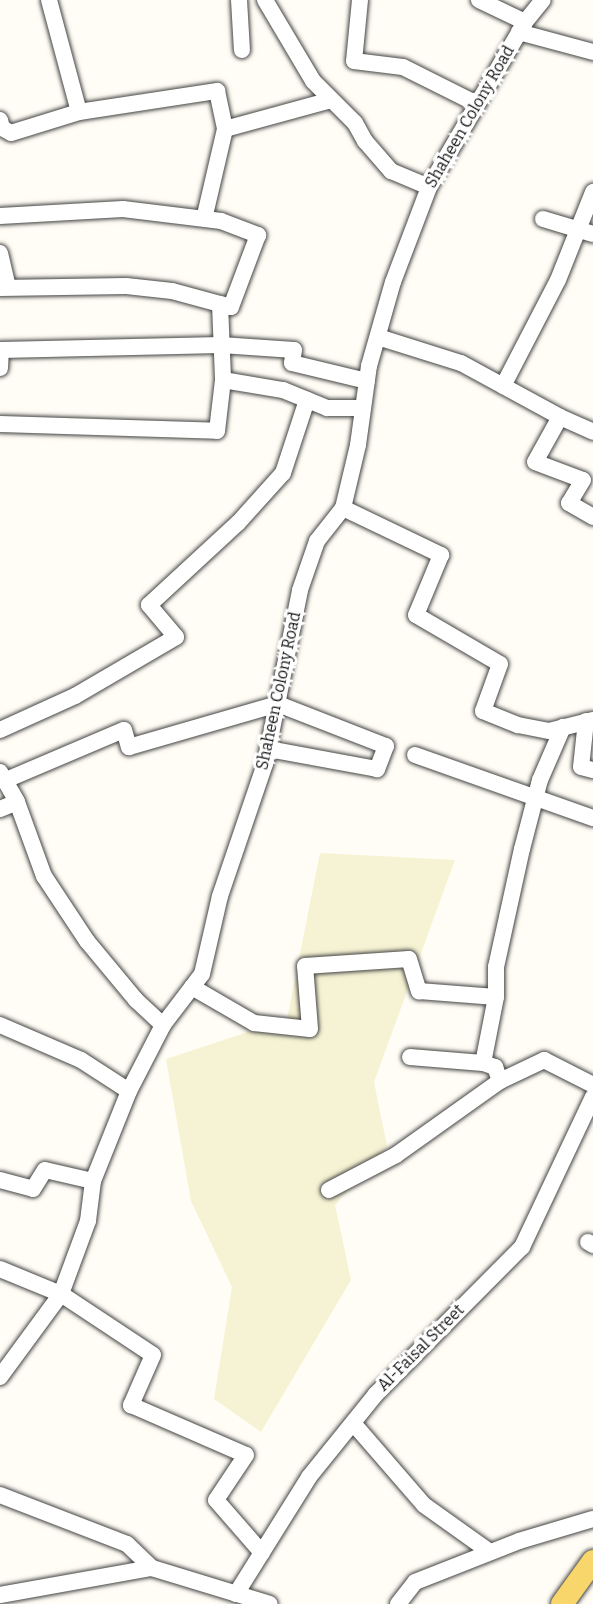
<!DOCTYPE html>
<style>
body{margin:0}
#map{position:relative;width:593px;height:1604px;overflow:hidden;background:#fffdf5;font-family:Bitter,serif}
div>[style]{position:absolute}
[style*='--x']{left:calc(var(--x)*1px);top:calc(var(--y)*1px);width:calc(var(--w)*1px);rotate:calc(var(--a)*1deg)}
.farmland>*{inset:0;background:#f6f3d4}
.roads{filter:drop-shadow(0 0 2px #444) drop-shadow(0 0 2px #444)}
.minor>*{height:16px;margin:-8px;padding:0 8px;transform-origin:8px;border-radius:8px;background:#fff}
.major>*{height:22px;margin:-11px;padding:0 11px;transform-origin:11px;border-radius:11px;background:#f9d66b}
span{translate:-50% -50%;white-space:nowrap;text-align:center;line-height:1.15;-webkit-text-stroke:6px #fff;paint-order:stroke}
.street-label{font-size:16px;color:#111}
</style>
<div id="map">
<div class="farmland">
<i style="clip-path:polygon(320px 853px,455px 860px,374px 1082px,387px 1146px,335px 1205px,351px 1280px,261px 1432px,214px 1399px,232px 1287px,191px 1201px,166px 1059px,287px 1019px)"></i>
</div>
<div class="roads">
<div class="minor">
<i style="--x:49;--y:0;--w:116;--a:75"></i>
<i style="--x:239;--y:0;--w:50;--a:86.6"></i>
<i style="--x:265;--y:0;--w:94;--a:59.3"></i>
<i style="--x:313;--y:81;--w:59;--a:45"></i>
<i style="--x:355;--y:123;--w:21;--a:61"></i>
<i style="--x:365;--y:141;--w:40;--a:49"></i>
<i style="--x:391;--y:171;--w:41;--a:22.8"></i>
<i style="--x:360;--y:0;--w:61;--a:95.6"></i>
<i style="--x:354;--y:61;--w:49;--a:7"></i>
<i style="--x:403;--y:67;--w:83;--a:26.6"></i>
<i style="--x:479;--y:0;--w:51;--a:25.6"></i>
<i style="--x:519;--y:32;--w:77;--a:15.1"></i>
<i style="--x:0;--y:120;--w:8;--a:76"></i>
<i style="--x:2;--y:128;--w:10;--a:29"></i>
<i style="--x:11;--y:133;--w:71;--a:-17.2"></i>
<i style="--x:79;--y:112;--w:140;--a:-8.7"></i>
<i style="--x:217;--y:91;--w:39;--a:78"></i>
<i style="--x:225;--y:129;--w:92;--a:103.1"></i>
<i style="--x:225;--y:129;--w:110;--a:-15.3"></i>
<i style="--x:0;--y:216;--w:123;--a:-3.3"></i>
<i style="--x:123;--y:209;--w:99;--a:7"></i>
<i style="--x:221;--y:221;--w:40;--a:21"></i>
<i style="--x:258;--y:235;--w:77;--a:110.6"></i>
<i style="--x:231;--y:307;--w:61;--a:-164.8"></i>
<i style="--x:172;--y:291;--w:46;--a:-173.8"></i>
<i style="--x:126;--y:286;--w:126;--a:179.1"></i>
<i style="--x:543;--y:219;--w:52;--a:16.7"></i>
<i style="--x:0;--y:253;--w:35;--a:77"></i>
<i style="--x:220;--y:304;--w:76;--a:87.7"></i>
<i style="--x:378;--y:337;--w:87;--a:17.4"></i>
<i style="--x:461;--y:363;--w:113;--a:28.6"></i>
<i style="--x:560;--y:417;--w:51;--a:119.1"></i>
<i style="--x:535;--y:462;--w:51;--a:20.6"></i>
<i style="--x:583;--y:480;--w:27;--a:121"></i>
<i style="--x:569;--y:503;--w:28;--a:30"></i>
<i style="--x:0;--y:368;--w:18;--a:-87"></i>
<i style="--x:1;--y:350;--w:220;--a:-1.3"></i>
<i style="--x:221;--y:345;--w:73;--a:3.9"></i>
<i style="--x:294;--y:350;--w:13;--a:99"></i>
<i style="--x:292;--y:363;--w:77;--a:13.5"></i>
<i style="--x:503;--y:386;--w:119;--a:-62.6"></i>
<i style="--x:558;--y:280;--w:95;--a:-68.3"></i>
<i style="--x:560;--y:417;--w:36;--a:24"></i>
<i style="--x:0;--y:424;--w:217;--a:1.8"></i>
<i style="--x:217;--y:431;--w:51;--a:-83.3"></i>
<i style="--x:223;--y:380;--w:61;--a:9.5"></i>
<i style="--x:283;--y:390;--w:48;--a:22.2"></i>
<i style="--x:327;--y:408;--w:36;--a:0"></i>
<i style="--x:343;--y:508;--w:109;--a:25.6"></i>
<i style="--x:441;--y:555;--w:65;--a:112.6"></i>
<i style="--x:416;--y:615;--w:97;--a:30.3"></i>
<i style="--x:500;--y:664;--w:50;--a:109.9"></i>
<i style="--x:483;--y:711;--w:38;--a:22"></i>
<i style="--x:518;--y:725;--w:32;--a:11"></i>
<i style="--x:549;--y:731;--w:45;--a:-14"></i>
<i style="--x:586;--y:721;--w:46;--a:96.2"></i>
<i style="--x:581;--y:767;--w:12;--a:14"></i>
<i style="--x:0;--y:730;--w:82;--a:-24.4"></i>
<i style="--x:75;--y:696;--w:117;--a:-30.3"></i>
<i style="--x:176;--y:637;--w:42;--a:-130.2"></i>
<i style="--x:149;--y:605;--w:121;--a:-42.7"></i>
<i style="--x:238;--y:523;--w:67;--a:-48"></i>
<i style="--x:283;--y:473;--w:77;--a:-71.8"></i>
<i style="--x:415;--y:755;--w:189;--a:19.5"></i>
<i style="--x:0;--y:772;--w:34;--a:60"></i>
<i style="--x:17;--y:802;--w:79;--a:70"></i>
<i style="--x:44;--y:876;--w:78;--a:56.5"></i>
<i style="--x:87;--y:941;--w:77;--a:50.3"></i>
<i style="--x:136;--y:1000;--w:37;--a:43"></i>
<i style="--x:6;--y:780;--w:128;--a:-23"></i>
<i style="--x:124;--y:730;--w:18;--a:74"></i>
<i style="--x:129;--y:747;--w:155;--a:-16.1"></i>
<i style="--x:278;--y:704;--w:116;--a:21.3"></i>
<i style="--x:386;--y:746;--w:25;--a:111"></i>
<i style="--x:377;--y:769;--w:111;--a:-169.6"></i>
<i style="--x:0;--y:809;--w:18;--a:-22"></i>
<i style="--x:192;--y:987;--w:72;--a:30.1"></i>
<i style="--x:254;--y:1023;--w:56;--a:6.1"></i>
<i style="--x:310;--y:1029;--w:63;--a:-94.5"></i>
<i style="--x:305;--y:966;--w:104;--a:-3.9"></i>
<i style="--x:409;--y:959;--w:34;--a:73"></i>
<i style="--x:419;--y:991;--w:77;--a:4.5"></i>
<i style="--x:496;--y:997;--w:30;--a:-90"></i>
<i style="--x:496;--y:967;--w:121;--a:-77.6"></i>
<i style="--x:522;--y:849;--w:71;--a:-75.4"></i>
<i style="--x:540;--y:780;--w:58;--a:-66.5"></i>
<i style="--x:496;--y:997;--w:67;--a:101.1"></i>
<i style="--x:483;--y:1063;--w:13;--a:18"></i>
<i style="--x:495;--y:1067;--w:15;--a:70"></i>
<i style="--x:0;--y:1025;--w:88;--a:23.4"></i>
<i style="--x:81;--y:1060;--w:57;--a:32.9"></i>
<i style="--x:410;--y:1057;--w:73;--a:4.7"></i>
<i style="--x:0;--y:1180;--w:34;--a:15"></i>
<i style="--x:33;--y:1189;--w:22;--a:-58"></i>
<i style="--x:45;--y:1170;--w:49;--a:12.9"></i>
<i style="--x:329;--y:1190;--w:76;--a:-27.6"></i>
<i style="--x:396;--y:1155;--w:128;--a:-35.4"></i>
<i style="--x:500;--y:1081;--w:49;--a:-25.5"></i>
<i style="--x:544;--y:1060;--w:55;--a:27"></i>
<i style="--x:588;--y:1242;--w:6;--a:31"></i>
<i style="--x:0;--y:1269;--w:66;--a:22.3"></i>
<i style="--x:61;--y:1294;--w:110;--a:33.5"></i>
<i style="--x:153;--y:1355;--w:55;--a:113.7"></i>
<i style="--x:131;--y:1405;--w:125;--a:23.5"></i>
<i style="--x:246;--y:1455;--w:54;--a:123.7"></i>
<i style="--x:216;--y:1500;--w:70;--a:49"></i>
<i style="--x:0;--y:1377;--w:103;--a:-53.7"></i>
<i style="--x:61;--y:1294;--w:78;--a:-69.7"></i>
<i style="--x:88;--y:1221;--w:40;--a:-82.9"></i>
<i style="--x:93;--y:1181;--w:97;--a:-68.2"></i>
<i style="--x:129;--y:1091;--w:74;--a:-62.7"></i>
<i style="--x:163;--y:1025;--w:64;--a:-52.6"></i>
<i style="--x:202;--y:974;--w:80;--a:-77"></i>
<i style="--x:220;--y:896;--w:139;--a:-71.2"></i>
<i style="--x:265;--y:764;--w:177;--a:-78.6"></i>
<i style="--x:300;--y:590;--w:52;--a:-70.9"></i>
<i style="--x:317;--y:541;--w:42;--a:-51.8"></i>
<i style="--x:343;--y:508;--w:65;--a:-76.6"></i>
<i style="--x:358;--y:445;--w:80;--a:-82.1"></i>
<i style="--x:369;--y:366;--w:87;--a:-74.1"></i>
<i style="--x:393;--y:282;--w:102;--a:-69.2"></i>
<i style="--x:429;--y:187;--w:191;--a:-59.8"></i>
<i style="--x:525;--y:22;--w:28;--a:-51"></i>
<i style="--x:353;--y:1423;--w:108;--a:49.1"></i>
<i style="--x:424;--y:1505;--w:81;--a:35.5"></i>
<i style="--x:0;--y:1495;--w:136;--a:21.1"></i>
<i style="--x:127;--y:1544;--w:35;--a:44"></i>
<i style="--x:236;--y:1594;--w:138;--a:-58"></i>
<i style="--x:309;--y:1477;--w:107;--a:-51.1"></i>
<i style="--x:376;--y:1394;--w:207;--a:-45.2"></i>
<i style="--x:522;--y:1247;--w:166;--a:-64.7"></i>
<i style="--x:0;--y:1595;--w:154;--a:-10.1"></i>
<i style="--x:152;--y:1568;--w:123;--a:17"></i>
<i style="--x:398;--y:1604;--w:28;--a:-52"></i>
<i style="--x:415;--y:1582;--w:112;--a:-21.5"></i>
<i style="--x:519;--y:1541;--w:77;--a:-16.6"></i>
</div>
<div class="major">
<i style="--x:562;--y:1604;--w:53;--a:-54.2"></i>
</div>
</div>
<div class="street-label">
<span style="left:470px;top:117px;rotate:-60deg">Shaheen Colony Road</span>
<span style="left:279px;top:691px;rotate:-78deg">Shaheen Colony Road</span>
<span style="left:421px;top:1348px;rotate:-45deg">Al-Faisal Street</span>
</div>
</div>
